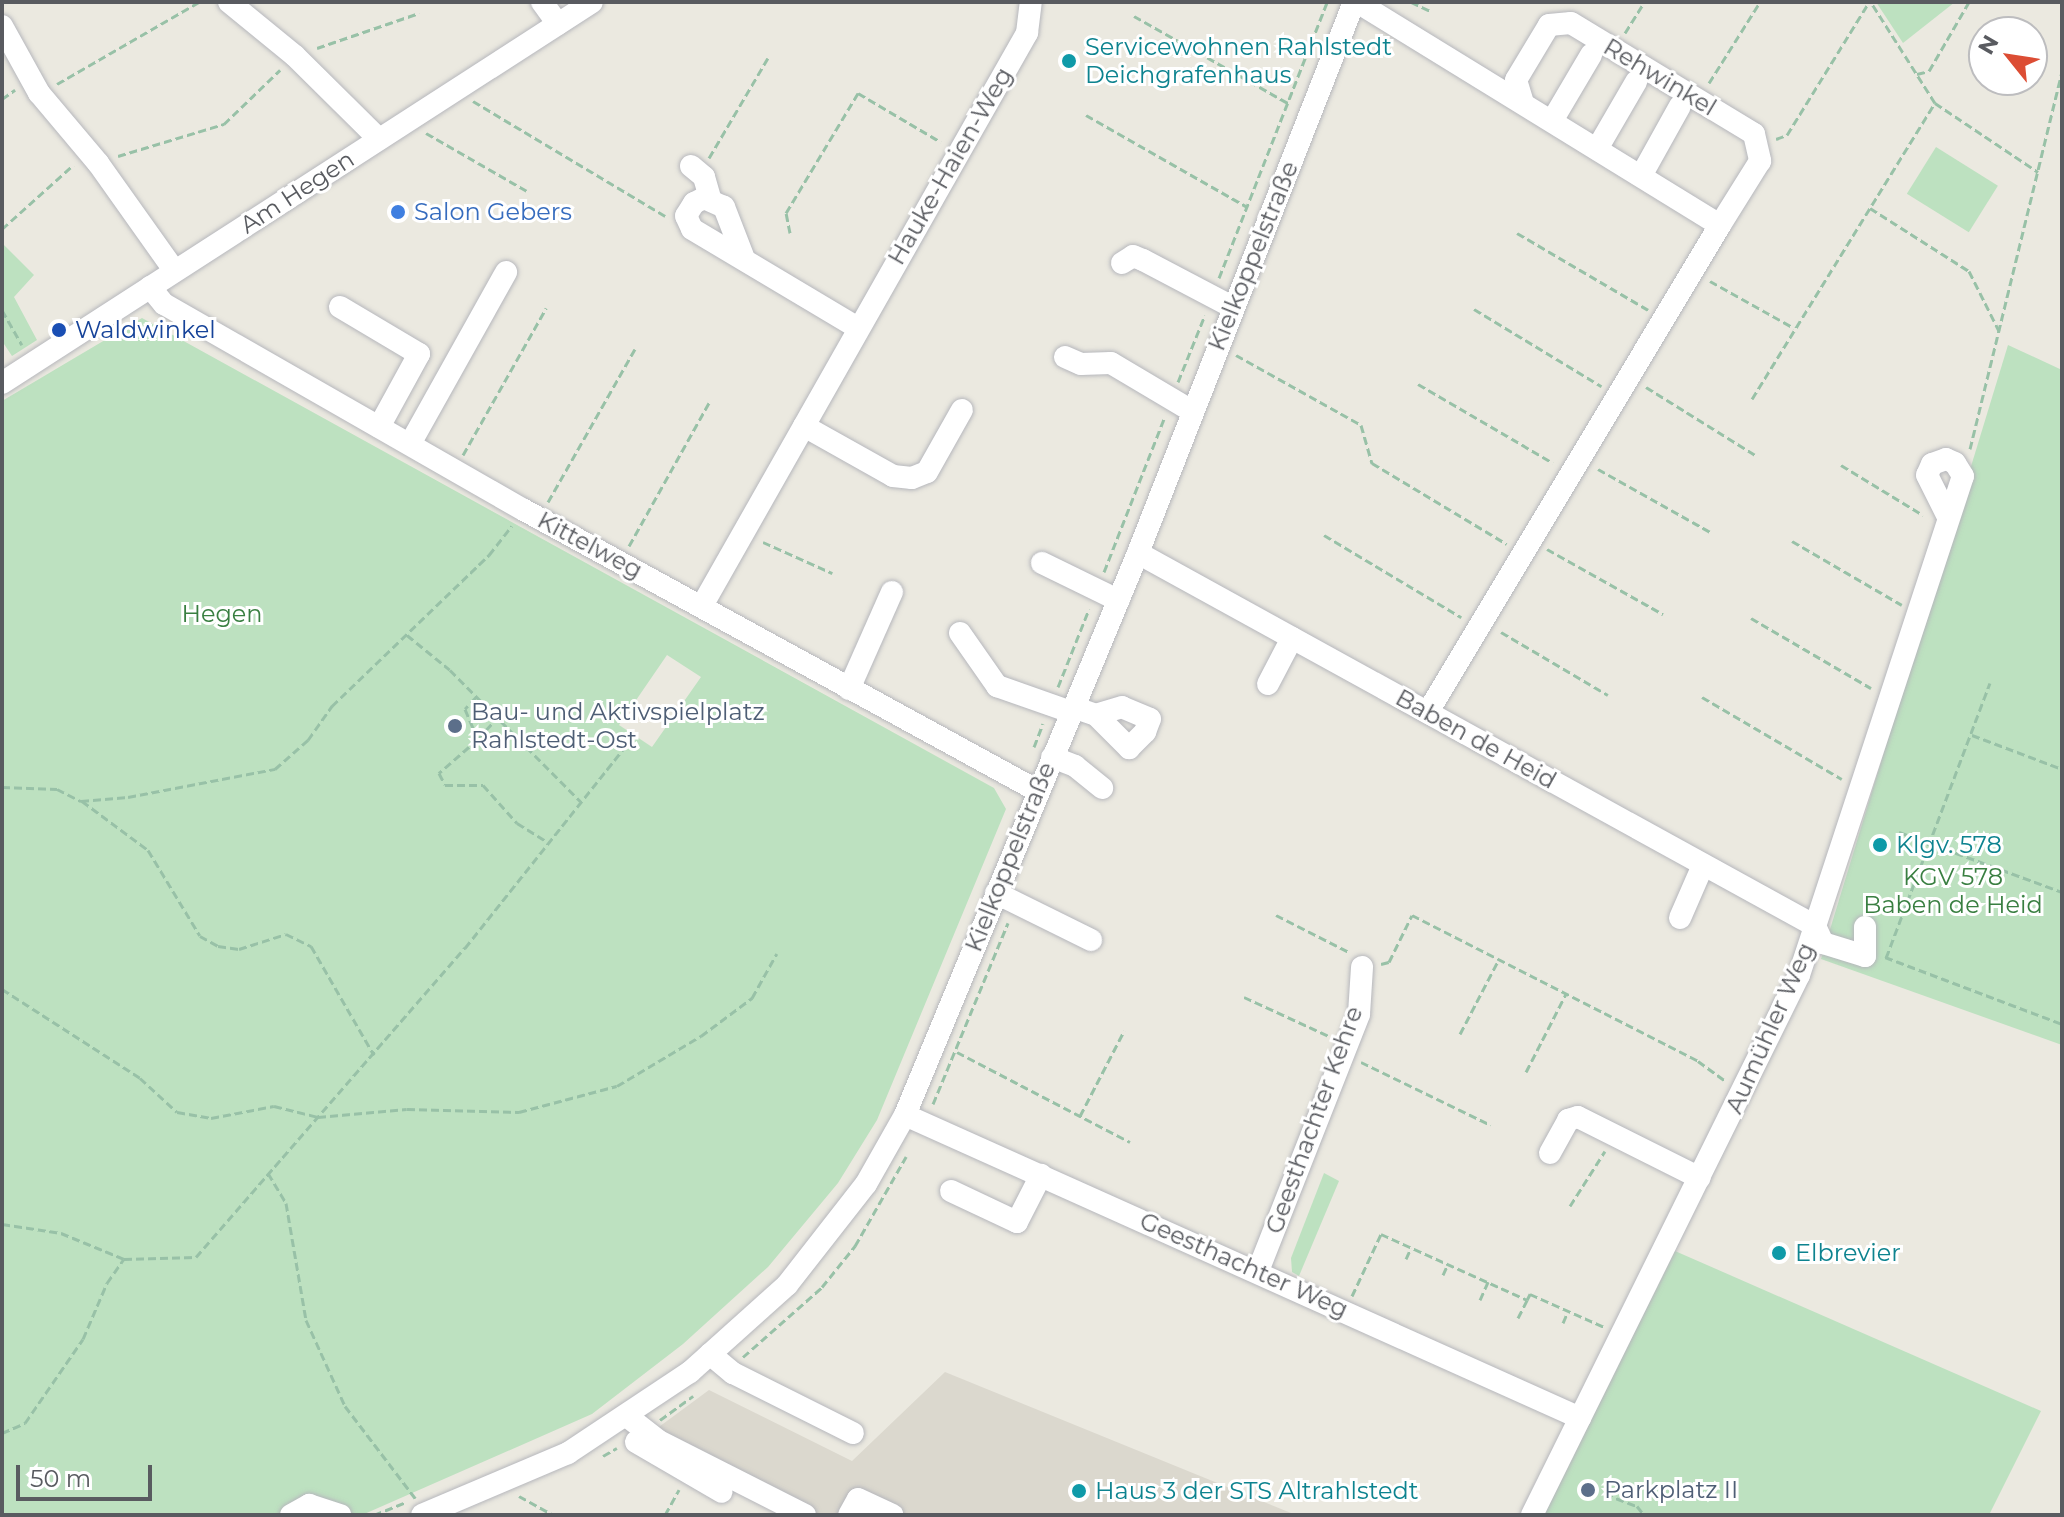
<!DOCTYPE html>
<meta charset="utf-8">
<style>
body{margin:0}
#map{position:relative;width:2064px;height:1517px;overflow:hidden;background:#ebe9e0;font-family:Montserrat,sans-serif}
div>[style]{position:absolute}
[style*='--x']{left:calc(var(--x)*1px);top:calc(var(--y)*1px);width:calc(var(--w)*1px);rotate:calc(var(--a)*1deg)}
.education>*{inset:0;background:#dbd8ce}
.green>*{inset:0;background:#bde1c0;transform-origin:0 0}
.path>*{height:3px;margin-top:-1.5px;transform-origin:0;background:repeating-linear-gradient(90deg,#98c1a7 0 8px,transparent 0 12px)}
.roads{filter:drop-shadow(0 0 2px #b6b7bc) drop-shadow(0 0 2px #b6b7bc)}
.minor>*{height:22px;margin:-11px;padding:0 11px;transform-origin:11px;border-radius:11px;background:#fff}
.dots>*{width:22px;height:22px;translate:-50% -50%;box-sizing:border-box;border:4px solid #fff;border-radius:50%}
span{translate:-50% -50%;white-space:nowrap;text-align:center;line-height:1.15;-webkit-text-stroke:6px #fff;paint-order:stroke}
.culture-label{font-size:24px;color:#0d838f}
.left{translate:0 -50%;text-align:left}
.street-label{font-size:24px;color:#595b60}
.shop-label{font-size:24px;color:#366cbe}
.transit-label{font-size:24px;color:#164399}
.park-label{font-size:24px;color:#397f41}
.service-label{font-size:24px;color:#4e5e75}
.frame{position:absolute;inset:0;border:4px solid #595b60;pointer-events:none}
.north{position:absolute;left:1968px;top:16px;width:80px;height:80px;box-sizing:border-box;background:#fff;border:2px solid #bdbdbf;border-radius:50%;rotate:300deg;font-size:22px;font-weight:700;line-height:32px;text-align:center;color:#595b60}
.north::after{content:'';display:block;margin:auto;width:28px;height:36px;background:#dc4d34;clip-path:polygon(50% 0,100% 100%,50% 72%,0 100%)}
.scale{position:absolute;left:16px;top:1465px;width:136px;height:36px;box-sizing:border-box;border:4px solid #595b60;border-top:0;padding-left:10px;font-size:24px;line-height:28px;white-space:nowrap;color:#595b60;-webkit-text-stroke:6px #fff;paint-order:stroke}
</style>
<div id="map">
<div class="education">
<i style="clip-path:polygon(945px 1372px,1296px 1515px,803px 1515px,648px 1435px,709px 1390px,852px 1461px)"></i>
</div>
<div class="green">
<i style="clip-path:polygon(1876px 2px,1955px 2px,1903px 43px)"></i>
<i style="left:1936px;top:147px;width:73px;height:55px;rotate:32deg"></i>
<i style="clip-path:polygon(2px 243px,34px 275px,14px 297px,37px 340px,12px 356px,2px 341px)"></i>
<i style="clip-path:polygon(evenodd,142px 318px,994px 788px,1006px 809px,877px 1120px,838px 1183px,768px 1267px,683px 1344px,592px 1414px,362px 1515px,2px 1515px,2px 401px,142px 318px,667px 655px,701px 677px,652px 747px,619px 725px,667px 655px)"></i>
<i style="clip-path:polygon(2008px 345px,2062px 370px,2062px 1045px,1821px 959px)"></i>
<i style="clip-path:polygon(1324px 1173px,1339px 1181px,1299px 1276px,1292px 1272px,1291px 1258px)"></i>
<i style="clip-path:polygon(1675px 1251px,2041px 1411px,1989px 1515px,1544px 1515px)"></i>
</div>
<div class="path">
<i style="--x:1411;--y:2;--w:21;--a:25"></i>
<i style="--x:1134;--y:16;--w:177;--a:29.5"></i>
<i style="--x:1625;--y:33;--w:36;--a:-58"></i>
<i style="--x:317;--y:48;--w:108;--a:-18.9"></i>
<i style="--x:1917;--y:74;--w:12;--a:-14"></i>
<i style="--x:1929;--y:71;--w:80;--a:-59.9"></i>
<i style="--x:1709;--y:83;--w:96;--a:-57.8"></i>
<i style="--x:57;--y:84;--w:164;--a:-30"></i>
<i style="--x:2;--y:99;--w:16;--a:-35"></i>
<i style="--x:473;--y:101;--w:224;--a:30.9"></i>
<i style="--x:1935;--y:103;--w:124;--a:33.8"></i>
<i style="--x:1086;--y:115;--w:185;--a:29.7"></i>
<i style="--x:426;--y:133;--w:116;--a:29.9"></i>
<i style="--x:1776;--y:139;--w:12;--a:-20"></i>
<i style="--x:1787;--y:135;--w:156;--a:-58.3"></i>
<i style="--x:118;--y:156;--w:111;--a:-16.8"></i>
<i style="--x:224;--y:124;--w:78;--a:-44"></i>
<i style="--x:709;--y:158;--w:116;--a:-59.5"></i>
<i style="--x:1870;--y:208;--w:117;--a:32.5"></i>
<i style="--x:1969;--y:271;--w:67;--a:63.4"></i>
<i style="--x:2;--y:229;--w:96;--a:-42"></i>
<i style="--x:790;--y:233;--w:20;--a:-101"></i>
<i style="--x:786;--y:213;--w:140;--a:-59"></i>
<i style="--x:858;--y:93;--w:96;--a:30.6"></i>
<i style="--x:1517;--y:233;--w:152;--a:30.4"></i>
<i style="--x:1219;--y:278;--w:296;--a:-68.6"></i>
<i style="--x:1710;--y:281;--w:96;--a:29.2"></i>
<i style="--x:1474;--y:309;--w:149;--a:31.2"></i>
<i style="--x:2;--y:310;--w:40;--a:60.3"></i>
<i style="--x:1236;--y:355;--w:143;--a:29.2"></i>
<i style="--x:1361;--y:425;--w:40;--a:74"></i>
<i style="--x:1372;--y:463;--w:157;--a:31"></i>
<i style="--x:1178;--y:382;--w:72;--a:-68.1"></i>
<i style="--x:1418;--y:384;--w:156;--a:30.3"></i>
<i style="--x:1646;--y:387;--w:131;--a:31.9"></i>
<i style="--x:1752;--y:399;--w:348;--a:-58.3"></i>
<i style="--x:1935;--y:103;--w:120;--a:-122.4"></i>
<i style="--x:1970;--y:449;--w:389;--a:-76.3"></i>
<i style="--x:463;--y:455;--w:169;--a:-60.5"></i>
<i style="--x:1841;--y:465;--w:96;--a:31.4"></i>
<i style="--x:1598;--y:469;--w:131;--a:29.3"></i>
<i style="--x:548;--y:502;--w:176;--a:-60.4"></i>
<i style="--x:1324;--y:535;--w:160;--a:30.9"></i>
<i style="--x:1792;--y:541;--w:127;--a:30.2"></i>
<i style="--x:763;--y:542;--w:76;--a:24.2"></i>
<i style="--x:629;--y:546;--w:164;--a:-60.8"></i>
<i style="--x:1547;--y:549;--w:133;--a:29.3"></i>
<i style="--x:1104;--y:572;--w:164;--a:-68.6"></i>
<i style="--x:1751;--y:618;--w:139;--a:30.3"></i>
<i style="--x:1501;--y:632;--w:124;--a:30.5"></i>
<i style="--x:407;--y:635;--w:55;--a:39.1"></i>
<i style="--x:450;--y:670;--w:185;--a:45.2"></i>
<i style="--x:1058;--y:687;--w:84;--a:-68.3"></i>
<i style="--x:476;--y:697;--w:16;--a:133"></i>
<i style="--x:465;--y:709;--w:33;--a:67"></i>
<i style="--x:478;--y:739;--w:27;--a:-48"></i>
<i style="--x:1702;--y:697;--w:162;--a:30.4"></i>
<i style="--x:1972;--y:735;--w:96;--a:20.7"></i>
<i style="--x:478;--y:739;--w:52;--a:138.9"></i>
<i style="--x:439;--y:773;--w:13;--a:63"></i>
<i style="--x:445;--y:785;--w:38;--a:0"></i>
<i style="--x:483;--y:785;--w:51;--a:48.2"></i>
<i style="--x:517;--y:823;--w:36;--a:32"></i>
<i style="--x:1034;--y:747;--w:25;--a:-69"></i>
<i style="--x:2;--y:787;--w:55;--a:2.1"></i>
<i style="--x:57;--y:789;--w:27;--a:27"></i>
<i style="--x:81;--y:801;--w:47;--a:-4.9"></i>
<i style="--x:128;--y:797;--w:150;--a:-10.8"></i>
<i style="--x:275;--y:769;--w:44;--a:-41.3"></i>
<i style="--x:308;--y:740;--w:42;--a:-54.8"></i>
<i style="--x:332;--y:706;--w:218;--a:-43.9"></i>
<i style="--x:489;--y:555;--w:37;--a:-52"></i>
<i style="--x:82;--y:801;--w:82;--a:36.6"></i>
<i style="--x:148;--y:850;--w:100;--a:58.8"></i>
<i style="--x:200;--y:936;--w:21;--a:29"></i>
<i style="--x:218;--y:946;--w:21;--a:8"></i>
<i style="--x:239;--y:949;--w:49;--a:-17.7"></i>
<i style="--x:286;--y:934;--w:28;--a:26"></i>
<i style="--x:311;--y:946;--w:126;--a:60"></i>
<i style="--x:1899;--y:832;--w:174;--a:20.2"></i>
<i style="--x:1276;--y:915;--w:82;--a:26.9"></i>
<i style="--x:1885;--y:957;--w:189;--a:20.7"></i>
<i style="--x:1886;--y:958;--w:294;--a:-69.3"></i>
<i style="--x:1381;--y:964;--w:8;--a:-14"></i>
<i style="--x:1389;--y:962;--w:52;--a:-63.9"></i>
<i style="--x:1412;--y:915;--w:321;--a:27"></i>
<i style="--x:1698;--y:1061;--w:34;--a:36"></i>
<i style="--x:2;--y:989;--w:164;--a:32.8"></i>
<i style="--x:140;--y:1078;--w:50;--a:42.6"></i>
<i style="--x:177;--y:1112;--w:35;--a:10"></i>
<i style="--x:211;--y:1118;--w:64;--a:-10.8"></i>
<i style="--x:274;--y:1106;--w:45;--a:14"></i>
<i style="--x:318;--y:1117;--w:89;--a:-5.1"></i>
<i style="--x:407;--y:1109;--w:112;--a:1.5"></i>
<i style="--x:519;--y:1112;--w:101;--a:-14.9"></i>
<i style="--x:617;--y:1086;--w:98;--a:-30.8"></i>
<i style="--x:701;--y:1036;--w:64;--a:-36.7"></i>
<i style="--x:752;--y:998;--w:51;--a:-60.9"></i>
<i style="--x:1244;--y:997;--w:96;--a:24.7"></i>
<i style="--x:1460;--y:1034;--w:85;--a:-62.5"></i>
<i style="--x:957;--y:1052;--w:195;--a:27.5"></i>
<i style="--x:1361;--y:1062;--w:144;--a:25.9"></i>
<i style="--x:1526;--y:1072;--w:88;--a:-62.9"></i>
<i style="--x:933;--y:1104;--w:196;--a:-67.5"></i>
<i style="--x:1080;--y:1116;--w:96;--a:-62.6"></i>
<i style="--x:268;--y:1173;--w:35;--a:59"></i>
<i style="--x:286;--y:1203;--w:119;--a:80.3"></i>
<i style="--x:306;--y:1320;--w:94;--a:65.6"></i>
<i style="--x:345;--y:1406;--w:116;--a:52.7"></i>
<i style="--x:1570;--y:1206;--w:65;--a:-57.5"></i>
<i style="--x:2;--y:1224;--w:60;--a:8.7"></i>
<i style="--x:61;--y:1233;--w:68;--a:22.4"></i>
<i style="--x:1406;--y:1259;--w:12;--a:-66"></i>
<i style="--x:1443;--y:1275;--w:12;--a:-66"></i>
<i style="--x:1352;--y:1296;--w:68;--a:-64.9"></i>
<i style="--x:1381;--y:1234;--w:160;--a:24.3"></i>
<i style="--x:1527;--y:1300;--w:7;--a:-63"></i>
<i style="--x:1530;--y:1294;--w:81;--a:24"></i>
<i style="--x:1480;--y:1300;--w:20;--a:-66"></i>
<i style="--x:1518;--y:1318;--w:20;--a:-63"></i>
<i style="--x:1563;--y:1323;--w:13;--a:-67"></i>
<i style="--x:743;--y:1357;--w:106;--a:-41.5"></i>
<i style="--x:822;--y:1287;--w:53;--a:-51.2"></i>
<i style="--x:855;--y:1246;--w:103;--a:-60.2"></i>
<i style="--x:660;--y:1420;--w:41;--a:-36"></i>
<i style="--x:2;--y:1433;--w:25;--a:-23"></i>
<i style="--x:25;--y:1423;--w:102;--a:-55.4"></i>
<i style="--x:83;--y:1339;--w:61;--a:-66.8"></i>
<i style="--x:107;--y:1283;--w:29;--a:-55"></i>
<i style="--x:124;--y:1259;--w:72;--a:-1.6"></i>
<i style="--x:196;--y:1257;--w:410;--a:-49"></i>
<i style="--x:465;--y:948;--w:262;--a:-51.5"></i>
<i style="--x:603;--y:1456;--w:16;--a:-30"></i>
<i style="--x:1605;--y:1494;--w:34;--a:21"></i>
<i style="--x:1637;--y:1506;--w:11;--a:52"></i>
<i style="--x:519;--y:1496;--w:39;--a:29"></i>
<i style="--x:374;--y:1515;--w:35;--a:-22"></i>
<i style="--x:665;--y:1515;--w:29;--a:-61"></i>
</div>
<div class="roads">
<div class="minor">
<i style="--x:229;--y:2;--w:85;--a:39.3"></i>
<i style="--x:295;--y:56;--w:118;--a:44.7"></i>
<i style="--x:542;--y:2;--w:27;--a:54"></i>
<i style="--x:1357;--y:2;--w:426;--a:31.6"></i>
<i style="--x:1720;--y:225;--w:568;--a:120.95"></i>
<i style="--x:2;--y:26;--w:77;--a:61.1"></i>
<i style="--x:39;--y:93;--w:92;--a:49.9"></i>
<i style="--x:98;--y:163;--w:131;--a:54.6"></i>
<i style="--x:1523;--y:103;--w:24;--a:-107"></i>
<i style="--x:1516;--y:80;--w:64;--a:-59"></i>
<i style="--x:1549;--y:25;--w:22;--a:-5"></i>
<i style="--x:1571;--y:23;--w:214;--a:31.2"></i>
<i style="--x:1754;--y:134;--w:28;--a:77"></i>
<i style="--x:1760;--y:161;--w:75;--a:122"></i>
<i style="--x:1552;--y:121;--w:77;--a:-59.4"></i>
<i style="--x:1597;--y:149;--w:78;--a:-59.8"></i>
<i style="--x:691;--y:166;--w:17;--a:40"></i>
<i style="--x:704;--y:177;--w:22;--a:74"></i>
<i style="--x:1641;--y:176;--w:80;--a:-60.9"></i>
<i style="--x:743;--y:256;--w:53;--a:-111.2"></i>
<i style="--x:724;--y:207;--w:22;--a:-156"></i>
<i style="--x:704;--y:198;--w:11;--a:153"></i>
<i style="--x:694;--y:203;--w:15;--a:122"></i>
<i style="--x:686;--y:216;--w:14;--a:65"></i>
<i style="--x:692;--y:229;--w:193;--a:30.8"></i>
<i style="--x:1122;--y:263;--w:13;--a:-32"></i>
<i style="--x:1133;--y:256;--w:11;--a:22"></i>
<i style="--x:1143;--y:260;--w:101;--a:27.8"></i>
<i style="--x:150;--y:287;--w:22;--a:51"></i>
<i style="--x:164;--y:304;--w:415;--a:29.8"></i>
<i style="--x:524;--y:510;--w:586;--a:28.67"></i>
<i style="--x:340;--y:307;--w:92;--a:30.7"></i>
<i style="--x:419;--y:354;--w:83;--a:118.7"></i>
<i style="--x:1065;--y:357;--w:17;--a:24"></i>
<i style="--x:1081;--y:364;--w:30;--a:-2"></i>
<i style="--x:1111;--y:363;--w:94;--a:30.7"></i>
<i style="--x:2;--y:383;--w:702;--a:-32.85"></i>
<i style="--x:804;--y:426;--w:102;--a:29.3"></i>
<i style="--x:893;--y:476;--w:19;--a:6"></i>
<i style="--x:912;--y:478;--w:16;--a:-22"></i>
<i style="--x:927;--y:472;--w:71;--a:-60.6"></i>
<i style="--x:410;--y:444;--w:197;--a:-60.8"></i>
<i style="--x:1138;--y:553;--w:773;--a:28.85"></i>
<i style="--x:1815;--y:926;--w:19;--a:65"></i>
<i style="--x:1823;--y:943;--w:44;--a:17.2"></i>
<i style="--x:1865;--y:956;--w:29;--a:-90"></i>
<i style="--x:1042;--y:563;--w:85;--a:26"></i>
<i style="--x:703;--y:604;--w:657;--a:-60.43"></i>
<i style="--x:1027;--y:33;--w:31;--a:-83"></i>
<i style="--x:960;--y:633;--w:65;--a:55.1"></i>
<i style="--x:997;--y:686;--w:78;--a:19.4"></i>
<i style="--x:1268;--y:684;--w:52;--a:-62.4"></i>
<i style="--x:849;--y:689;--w:106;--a:-66.1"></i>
<i style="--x:1073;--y:707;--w:24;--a:19"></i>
<i style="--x:1096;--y:715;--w:47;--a:45"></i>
<i style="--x:1129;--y:748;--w:23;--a:-45"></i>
<i style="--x:1145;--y:732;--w:14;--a:-69"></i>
<i style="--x:1150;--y:719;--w:30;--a:-157"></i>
<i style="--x:1122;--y:707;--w:27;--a:163"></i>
<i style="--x:1052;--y:757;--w:25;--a:21"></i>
<i style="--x:1075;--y:766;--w:35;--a:39"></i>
<i style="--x:996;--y:893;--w:106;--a:26.3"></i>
<i style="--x:1680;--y:918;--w:58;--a:-66.5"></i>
<i style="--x:905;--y:1115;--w:740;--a:24.17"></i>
<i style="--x:1550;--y:1153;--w:38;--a:-61"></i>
<i style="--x:1568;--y:1120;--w:10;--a:-17"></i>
<i style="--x:1578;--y:1117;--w:136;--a:26.6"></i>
<i style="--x:951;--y:1191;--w:73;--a:25.2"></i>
<i style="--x:1017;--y:1222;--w:53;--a:-62.9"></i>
<i style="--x:1258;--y:1271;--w:276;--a:-68.5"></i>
<i style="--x:1359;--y:1014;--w:47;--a:-86.3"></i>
<i style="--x:710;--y:1354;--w:30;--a:40"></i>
<i style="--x:733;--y:1373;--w:134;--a:26.6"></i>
<i style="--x:628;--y:1417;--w:37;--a:38"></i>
<i style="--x:657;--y:1440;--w:166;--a:26.9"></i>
<i style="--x:636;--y:1442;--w:99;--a:30.2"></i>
<i style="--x:291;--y:1515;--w:21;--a:-29"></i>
<i style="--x:309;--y:1505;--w:33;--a:18"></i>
<i style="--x:422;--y:1515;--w:159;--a:-23"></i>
<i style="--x:568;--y:1453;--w:146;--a:-33.6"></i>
<i style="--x:690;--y:1372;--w:130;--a:-41.9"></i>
<i style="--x:787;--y:1285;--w:128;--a:-52"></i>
<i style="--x:866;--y:1184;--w:79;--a:-60.5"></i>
<i style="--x:905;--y:1115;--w:608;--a:-67.48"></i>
<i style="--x:1138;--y:553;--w:592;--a:-68.59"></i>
<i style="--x:849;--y:1515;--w:18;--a:-61"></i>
<i style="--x:858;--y:1499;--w:38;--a:25"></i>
<i style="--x:1532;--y:1515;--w:602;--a:-63.69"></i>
<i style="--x:1799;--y:975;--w:525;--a:-71.81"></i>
<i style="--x:1963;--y:476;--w:15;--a:-122"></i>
<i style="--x:1955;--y:463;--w:10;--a:-156"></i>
<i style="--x:1946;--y:459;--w:15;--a:160"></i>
<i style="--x:1932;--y:464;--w:12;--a:114"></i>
<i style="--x:1927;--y:475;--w:45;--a:63.4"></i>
</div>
</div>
<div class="dots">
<i style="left:1069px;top:61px;background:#0f9aa8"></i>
<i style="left:398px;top:212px;background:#3f7fe0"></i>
<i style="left:59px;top:330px;background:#1a4fb4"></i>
<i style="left:455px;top:726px;background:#5c6f8a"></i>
<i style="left:1880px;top:845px;background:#0f9aa8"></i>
<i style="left:1779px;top:1253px;background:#0f9aa8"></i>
<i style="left:1588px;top:1490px;background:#5c6f8a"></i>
<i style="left:1079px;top:1491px;background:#0f9aa8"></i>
</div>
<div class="culture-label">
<span class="left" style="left:1085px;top:61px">Servicewohnen Rahlstedt<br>Deichgrafenhaus</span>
<span class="left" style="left:1896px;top:845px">Klgv. 578</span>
<span class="left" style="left:1795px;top:1253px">Elbrevier</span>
<span class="left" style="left:1095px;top:1491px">Haus 3 der STS Altrahlstedt</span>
</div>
<div class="street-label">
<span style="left:1660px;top:77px;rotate:31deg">Rehwinkel</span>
<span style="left:950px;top:166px;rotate:-60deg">Hauke-Haien-Weg</span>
<span style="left:297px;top:192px;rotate:-33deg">Am Hegen</span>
<span style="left:1253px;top:256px;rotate:-68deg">Kielkoppelstraße</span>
<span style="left:590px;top:545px;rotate:28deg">Kittelweg</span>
<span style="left:1476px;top:739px;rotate:29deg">Baben de Heid</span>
<span style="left:1010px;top:857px;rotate:-68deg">Kielkoppelstraße</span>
<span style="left:1770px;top:1028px;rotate:-66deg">Aumühler Weg</span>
<span style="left:1314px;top:1120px;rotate:-70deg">Geesthachter Kehre</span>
<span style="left:1244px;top:1265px;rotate:24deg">Geesthachter Weg</span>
</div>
<div class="shop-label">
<span class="left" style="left:414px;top:212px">Salon Gebers</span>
</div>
<div class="transit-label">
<span class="left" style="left:75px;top:330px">Waldwinkel</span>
</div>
<div class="park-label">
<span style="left:222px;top:614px">Hegen</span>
<span style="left:1953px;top:891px">KGV 578<br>Baben de Heid</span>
</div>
<div class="service-label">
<span class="left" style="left:471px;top:726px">Bau- und Aktivspielplatz<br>Rahlstedt-Ost</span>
<span class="left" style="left:1604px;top:1490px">Parkplatz II</span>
</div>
<div class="frame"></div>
<div class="north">N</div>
<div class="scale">50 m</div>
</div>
